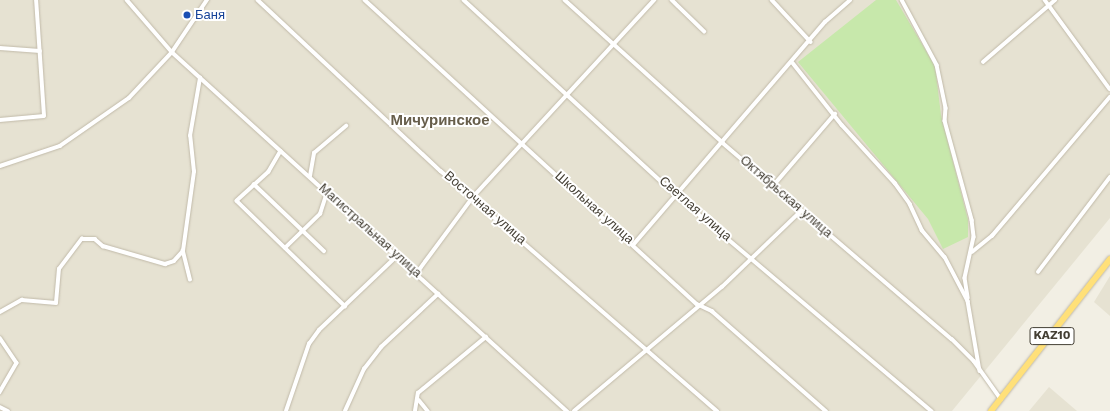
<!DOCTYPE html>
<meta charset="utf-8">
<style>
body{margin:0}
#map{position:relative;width:1110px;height:411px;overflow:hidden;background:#f2efe4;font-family:"Work Sans",sans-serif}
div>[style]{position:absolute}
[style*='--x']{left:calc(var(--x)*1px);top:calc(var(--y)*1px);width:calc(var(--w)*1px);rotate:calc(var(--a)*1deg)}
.residential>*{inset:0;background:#e6e2d2}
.green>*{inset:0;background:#c7e8ab}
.roads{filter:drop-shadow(0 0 1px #c1baa9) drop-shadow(0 0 1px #c1baa9)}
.minor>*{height:3.5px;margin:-1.75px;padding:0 1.75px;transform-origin:1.75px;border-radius:1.75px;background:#fff}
.trunk>*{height:6px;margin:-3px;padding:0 3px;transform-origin:3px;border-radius:3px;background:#ffe079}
.dots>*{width:11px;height:11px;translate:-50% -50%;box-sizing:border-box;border:2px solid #fff;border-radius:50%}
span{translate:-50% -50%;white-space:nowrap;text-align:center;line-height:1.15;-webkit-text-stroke:4px #fff;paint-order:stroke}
.shield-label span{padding:1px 3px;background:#fff;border:1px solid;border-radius:3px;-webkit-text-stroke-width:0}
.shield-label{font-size:12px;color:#443f34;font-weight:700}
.transit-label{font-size:13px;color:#164399}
.left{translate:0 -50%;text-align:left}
.street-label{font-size:13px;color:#443f34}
.quarter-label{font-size:15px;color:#675e4b;font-weight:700}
</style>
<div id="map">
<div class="residential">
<i style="clip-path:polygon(0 0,1110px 0,1110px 218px,952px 411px,0 411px)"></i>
<i style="clip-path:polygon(1110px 276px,1110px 316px,1094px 302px)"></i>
<i style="clip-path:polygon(1049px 387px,1077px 411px,1029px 411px)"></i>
</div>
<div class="green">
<i style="clip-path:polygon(876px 0,896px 0,935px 66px,941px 115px,968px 220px,968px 237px,943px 249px,928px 219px,798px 62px)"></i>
</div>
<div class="roads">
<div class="minor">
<i style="--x:127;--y:0;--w:69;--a:49.1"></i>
<i style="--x:172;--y:52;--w:534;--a:42.27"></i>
<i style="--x:258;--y:0;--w:250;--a:43.1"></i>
<i style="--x:441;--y:171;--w:366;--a:41"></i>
<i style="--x:365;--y:0;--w:450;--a:42.5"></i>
<i style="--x:697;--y:304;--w:17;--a:25"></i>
<i style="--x:712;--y:311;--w:152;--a:41.3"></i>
<i style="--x:464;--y:0;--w:288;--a:42.6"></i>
<i style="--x:676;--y:195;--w:335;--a:40.2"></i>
<i style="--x:565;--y:0;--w:213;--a:42.1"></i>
<i style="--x:723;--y:143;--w:301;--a:40.6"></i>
<i style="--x:952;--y:339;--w:31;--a:45"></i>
<i style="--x:974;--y:361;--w:47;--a:54.6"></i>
<i style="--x:672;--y:0;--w:45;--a:44.1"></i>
<i style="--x:772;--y:0;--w:57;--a:47.1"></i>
<i style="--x:902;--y:0;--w:74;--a:61.7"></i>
<i style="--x:937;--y:65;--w:44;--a:78.2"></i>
<i style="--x:946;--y:108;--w:13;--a:94"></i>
<i style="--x:945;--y:121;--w:103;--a:74.7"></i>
<i style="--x:972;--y:220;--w:17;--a:83"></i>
<i style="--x:974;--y:237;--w:42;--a:102.4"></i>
<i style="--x:965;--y:278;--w:20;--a:81"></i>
<i style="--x:1045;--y:0;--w:110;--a:53.9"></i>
<i style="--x:0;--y:48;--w:40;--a:4.3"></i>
<i style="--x:983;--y:62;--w:95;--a:-40.7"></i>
<i style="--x:793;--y:63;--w:79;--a:51.7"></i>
<i style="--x:842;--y:125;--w:79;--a:47.6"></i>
<i style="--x:895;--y:183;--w:26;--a:54"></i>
<i style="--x:910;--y:204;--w:29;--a:65"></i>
<i style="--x:922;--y:230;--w:35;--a:50"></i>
<i style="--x:945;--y:257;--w:50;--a:62.4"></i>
<i style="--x:968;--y:301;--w:71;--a:80.3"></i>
<i style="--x:0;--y:120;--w:44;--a:-5.2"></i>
<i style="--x:44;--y:116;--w:116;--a:-93.9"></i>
<i style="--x:281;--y:151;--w:24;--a:120"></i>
<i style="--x:269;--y:172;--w:43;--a:137.8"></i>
<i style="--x:237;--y:201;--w:151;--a:44.2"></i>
<i style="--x:0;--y:166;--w:63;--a:-18.4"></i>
<i style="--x:60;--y:146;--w:84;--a:-34.8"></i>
<i style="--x:129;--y:98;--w:63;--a:-46.9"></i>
<i style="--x:172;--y:52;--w:63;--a:-56.1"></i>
<i style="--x:310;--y:176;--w:23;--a:-80"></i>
<i style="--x:314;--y:153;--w:42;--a:-40.2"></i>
<i style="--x:254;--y:184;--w:97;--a:43.7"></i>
<i style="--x:773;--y:186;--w:95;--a:-49.3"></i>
<i style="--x:634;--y:244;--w:293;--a:-49.3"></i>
<i style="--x:825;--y:22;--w:33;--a:-41"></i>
<i style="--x:285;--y:248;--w:49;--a:-44.2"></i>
<i style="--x:320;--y:214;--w:22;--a:-72"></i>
<i style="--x:972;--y:252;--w:26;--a:-39"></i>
<i style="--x:992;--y:236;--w:182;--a:-49.7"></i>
<i style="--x:1038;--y:272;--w:119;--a:-52.8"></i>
<i style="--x:416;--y:274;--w:96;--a:-53.5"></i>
<i style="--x:473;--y:197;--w:268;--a:-47.4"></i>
<i style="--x:190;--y:280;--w:30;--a:-104"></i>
<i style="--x:183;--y:251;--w:80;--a:-82.1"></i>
<i style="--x:194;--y:172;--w:36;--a:-96"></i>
<i style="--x:190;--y:136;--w:59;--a:-80.2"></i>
<i style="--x:0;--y:312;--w:25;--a:-29"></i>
<i style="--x:22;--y:300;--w:34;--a:5"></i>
<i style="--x:56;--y:303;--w:34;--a:-85"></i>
<i style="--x:59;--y:269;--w:38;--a:-53"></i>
<i style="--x:82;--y:239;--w:13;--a:0"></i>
<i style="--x:95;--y:239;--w:11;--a:41"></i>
<i style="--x:103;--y:246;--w:65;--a:16.2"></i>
<i style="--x:165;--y:264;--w:9;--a:-18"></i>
<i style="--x:174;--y:261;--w:13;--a:-48"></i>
<i style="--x:0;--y:338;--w:30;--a:56"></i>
<i style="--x:17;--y:363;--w:34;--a:120"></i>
<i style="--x:419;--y:400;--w:14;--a:51"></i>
<i style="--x:0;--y:407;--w:9;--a:27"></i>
<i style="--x:286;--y:411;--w:71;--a:-71.1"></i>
<i style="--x:309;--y:344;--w:17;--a:-54"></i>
<i style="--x:319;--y:330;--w:108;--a:-43.5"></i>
<i style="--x:345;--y:411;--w:46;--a:-65.7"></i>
<i style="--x:364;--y:369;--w:28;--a:-52"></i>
<i style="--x:381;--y:347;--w:78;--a:-42.9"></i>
<i style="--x:415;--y:411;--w:18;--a:-81"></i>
<i style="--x:418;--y:393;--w:88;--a:-39.5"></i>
<i style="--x:574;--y:411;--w:193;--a:-40"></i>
<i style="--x:722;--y:287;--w:110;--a:-43.9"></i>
</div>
<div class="trunk">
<i style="--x:991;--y:411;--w:193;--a:-51.9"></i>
</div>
</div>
<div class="dots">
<i style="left:187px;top:15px;background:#1a4fb4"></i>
</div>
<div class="shield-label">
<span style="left:1052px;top:336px">KAZ10</span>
</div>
<div class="transit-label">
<span class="left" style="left:195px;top:15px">Баня</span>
</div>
<div class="street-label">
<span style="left:786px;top:197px;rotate:41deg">Октябрьская улица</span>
<span style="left:485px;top:208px;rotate:41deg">Восточная улица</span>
<span style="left:594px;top:208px;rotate:42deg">Школьная улица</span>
<span style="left:695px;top:209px;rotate:41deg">Светлая улица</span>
<span style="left:370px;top:231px;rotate:42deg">Магистральная улица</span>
</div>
<div class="quarter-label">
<span style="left:440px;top:121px">Мичуринское</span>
</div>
</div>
